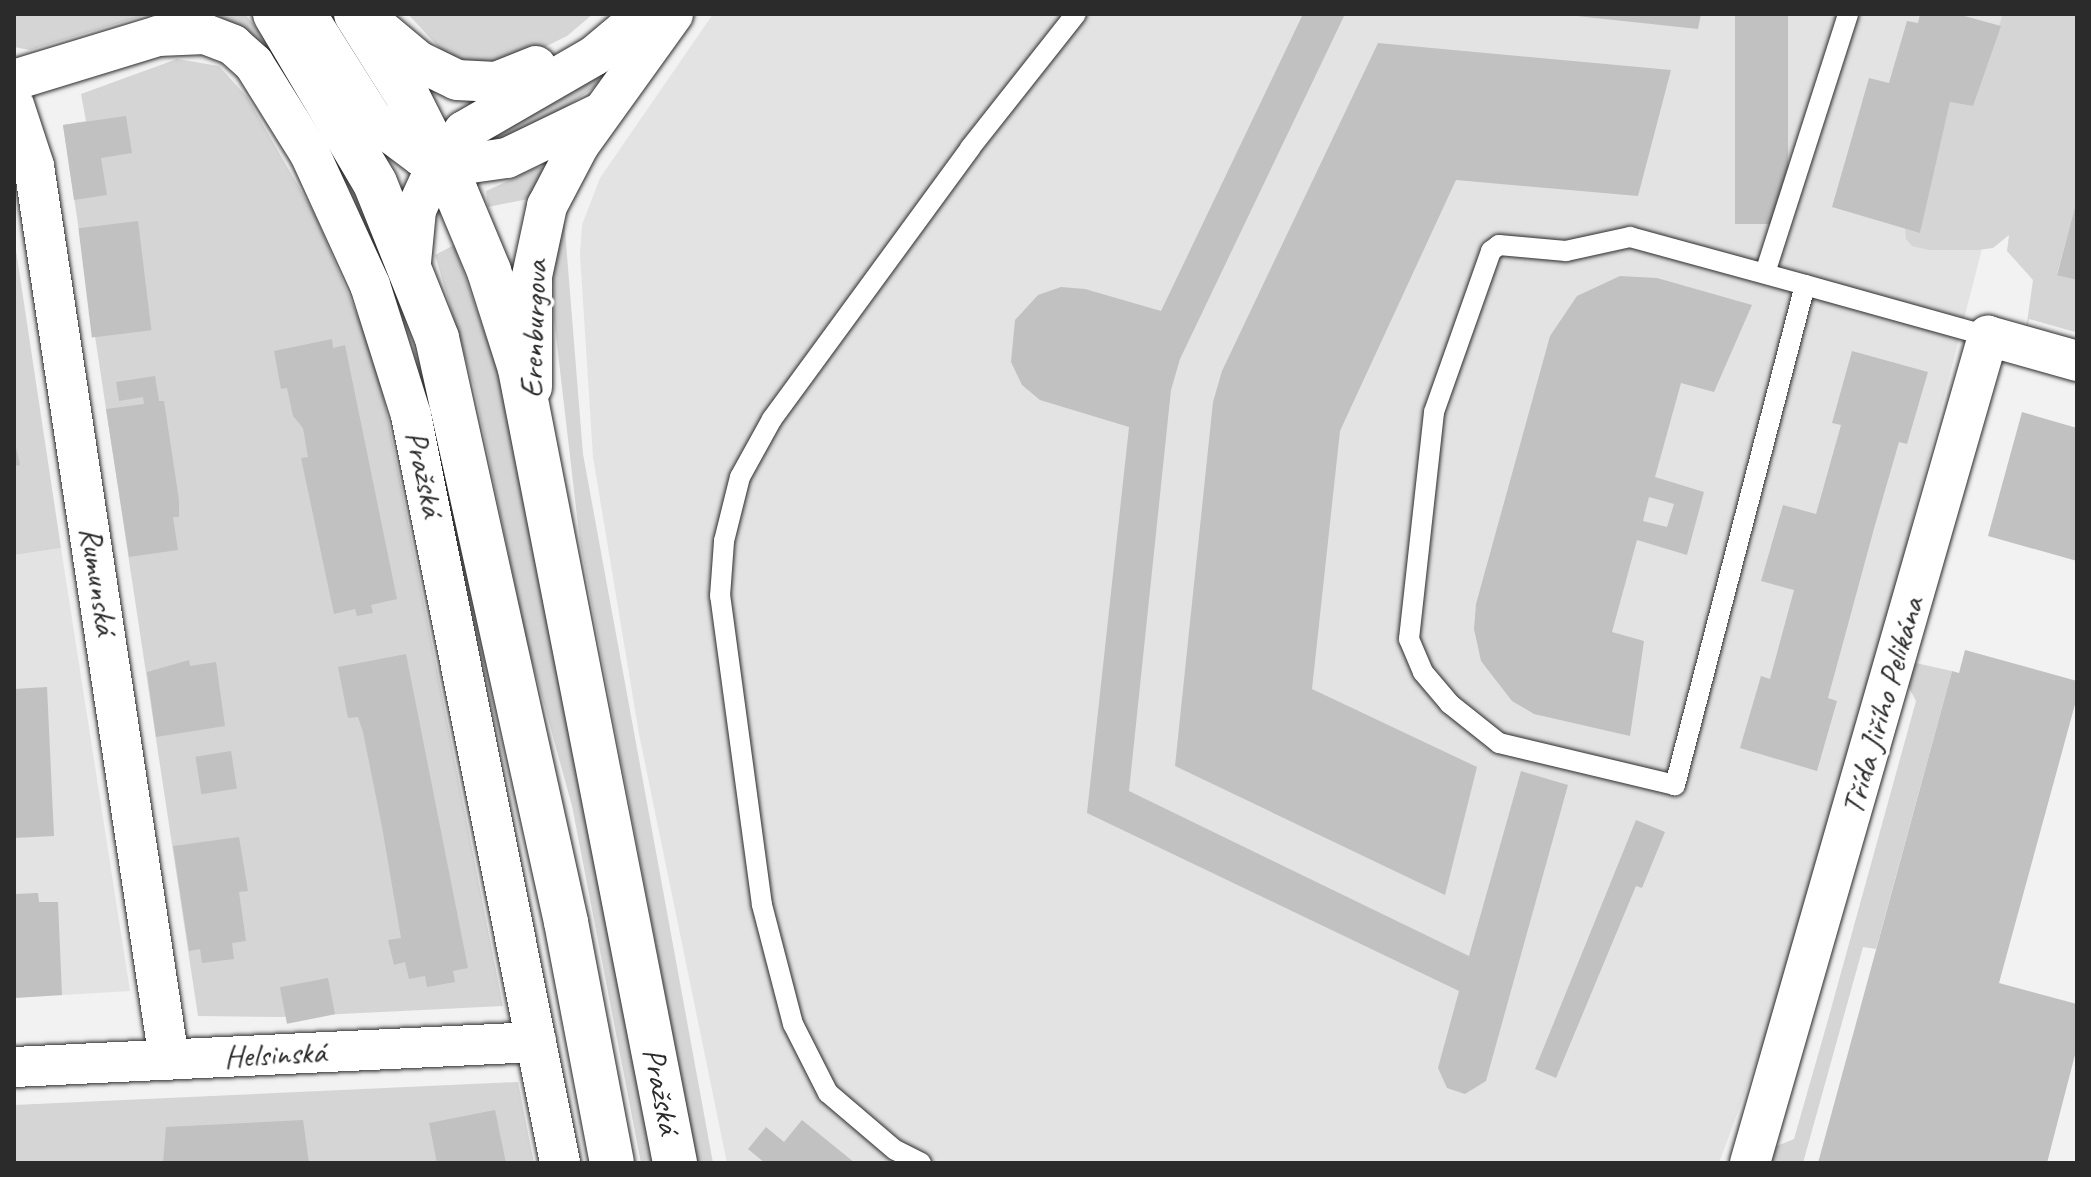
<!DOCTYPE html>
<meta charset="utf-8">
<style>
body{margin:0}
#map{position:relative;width:2091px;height:1177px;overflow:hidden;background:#f2f2f2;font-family:Caveat,sans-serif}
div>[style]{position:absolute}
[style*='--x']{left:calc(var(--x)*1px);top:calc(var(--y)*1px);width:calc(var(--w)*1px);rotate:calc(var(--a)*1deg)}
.built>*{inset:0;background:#e3e3e3}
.green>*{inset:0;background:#d5d5d5}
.building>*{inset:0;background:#c1c1c1;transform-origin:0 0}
.roads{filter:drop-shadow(0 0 2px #2b2b2b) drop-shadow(0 0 2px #2b2b2b)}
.lane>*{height:20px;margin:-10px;padding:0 10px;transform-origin:10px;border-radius:10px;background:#fff}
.street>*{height:40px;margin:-20px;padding:0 20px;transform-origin:20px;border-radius:20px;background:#fff}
.primary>*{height:44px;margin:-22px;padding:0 22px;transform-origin:22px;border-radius:22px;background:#fff}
span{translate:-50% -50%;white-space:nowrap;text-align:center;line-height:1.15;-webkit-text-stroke:7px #fff;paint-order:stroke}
.street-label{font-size:32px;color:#2b2b2b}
.frame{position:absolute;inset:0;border:16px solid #2b2b2b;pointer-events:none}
</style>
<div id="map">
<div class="built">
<i style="clip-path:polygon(713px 14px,2042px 14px,1840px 804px,1783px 990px,1719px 1163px,727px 1163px,639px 734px,593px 457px,580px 255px,582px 225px,600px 178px)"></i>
<i style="clip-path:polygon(61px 548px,130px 991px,14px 998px,14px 555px)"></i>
</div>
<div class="green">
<i style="clip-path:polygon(14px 14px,149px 14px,30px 50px,14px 47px)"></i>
<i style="clip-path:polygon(216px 14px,245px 14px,274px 51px,350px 180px,388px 266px,380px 269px,250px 37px)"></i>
<i style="clip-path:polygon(408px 14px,593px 14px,567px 36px,514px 62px,466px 62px,444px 53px)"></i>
<i style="clip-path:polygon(2003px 14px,2077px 14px,2077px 200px,2057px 274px,2077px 280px,2075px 332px,2029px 319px,2026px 330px,2033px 280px,2007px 251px,2009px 235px,1993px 248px,1978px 250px,1929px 250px,1912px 246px,1906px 239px,1905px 229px,1920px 232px,1950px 102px,1973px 106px)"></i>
<i style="clip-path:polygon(177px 59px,219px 66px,247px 97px,315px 215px,368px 341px,380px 379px,503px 1006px,280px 1017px,198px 1016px,63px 125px,86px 121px,81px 94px)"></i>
<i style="clip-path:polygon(597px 75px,600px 83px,553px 116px,487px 146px,476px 135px)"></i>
<i style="clip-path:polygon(538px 167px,546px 168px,533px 198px,488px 207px,486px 191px)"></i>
<i style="clip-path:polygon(564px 218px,583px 454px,713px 1163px,697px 1163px,580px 542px,554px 319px,553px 262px)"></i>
<i style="clip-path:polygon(14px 237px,61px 548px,14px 555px)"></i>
<i style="clip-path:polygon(454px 245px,499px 374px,653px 1163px,641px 1163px,572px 806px,527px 642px,474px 387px,435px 255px)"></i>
<i style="clip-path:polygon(1911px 662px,1952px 671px,1876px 949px,1863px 947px,1803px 1163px,1767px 1163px,1774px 1147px,1794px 1139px,1826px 1027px,1916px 701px,1905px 680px)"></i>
<i style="clip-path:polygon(518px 1082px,534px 1163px,14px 1163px,14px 1105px)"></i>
</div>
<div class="building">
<i style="clip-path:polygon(1303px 14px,1345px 14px,1180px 359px,1171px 390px,1129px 791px,1469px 956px,1521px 771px,1568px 785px,1486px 1081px,1465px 1094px,1447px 1088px,1438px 1068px,1459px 991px,1087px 813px,1129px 427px,1040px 400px,1022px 385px,1011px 362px,1015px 320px,1038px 295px,1061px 287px,1085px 289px,1161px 311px)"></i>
<i style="clip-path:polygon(1558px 14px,1701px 14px,1698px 29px)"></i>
<i style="left:1735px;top:14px;width:53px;height:210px"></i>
<i style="clip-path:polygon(1920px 14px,1957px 14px,2001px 26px,1973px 106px,1950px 102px,1920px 233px,1832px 207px,1869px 78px,1889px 83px,1907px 21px,1918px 23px)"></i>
<i style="clip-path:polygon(1378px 43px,1671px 70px,1638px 196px,1456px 180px,1340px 431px,1312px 689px,1477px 767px,1445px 895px,1175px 766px,1213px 402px,1222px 371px)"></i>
<i style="clip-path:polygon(126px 116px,132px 153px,101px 158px,107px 195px,74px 200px,63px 125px)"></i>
<i style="clip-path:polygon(2076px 203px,2077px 203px,2077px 280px,2057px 275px)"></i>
<i style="left:138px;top:221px;width:110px;height:60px;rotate:83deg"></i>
<i style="clip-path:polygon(evenodd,1620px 276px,1657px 278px,1752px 305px,1714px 392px,1681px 383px,1655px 477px,1704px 492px,1687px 555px,1637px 540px,1612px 632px,1644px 641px,1630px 736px,1534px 714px,1512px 701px,1481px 661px,1474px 629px,1476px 604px,1550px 336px,1577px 296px,1620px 276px,1649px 497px,1674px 504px,1667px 527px,1643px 521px,1649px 497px)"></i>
<i style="clip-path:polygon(332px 339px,333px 348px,345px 345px,397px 599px,371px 605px,373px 613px,357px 616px,355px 609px,334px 614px,301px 458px,308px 457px,303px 428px,293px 416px,287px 388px,281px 389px,274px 351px)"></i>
<i style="clip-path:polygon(1852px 351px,1928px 372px,1907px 444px,1899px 442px,1875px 525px,1828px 698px,1837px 701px,1817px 771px,1740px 748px,1761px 676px,1770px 679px,1794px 590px,1761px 581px,1783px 505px,1816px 514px,1841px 425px,1832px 423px)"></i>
<i style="clip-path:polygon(155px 376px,159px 401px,164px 401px,179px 500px,179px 517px,173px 517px,178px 550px,129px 557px,106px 409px,144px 404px,143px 397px,119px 401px,116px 382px)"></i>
<i style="clip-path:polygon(2022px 412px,2077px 428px,2077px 561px,1988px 536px)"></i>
<i style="clip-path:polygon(14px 439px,20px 465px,14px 466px)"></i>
<i style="clip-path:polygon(1965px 650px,2077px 681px,2077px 697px,1999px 983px,2077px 1004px,2077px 1047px,2047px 1163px,1818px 1163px,1952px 671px,1959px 673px)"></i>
<i style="clip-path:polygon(406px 654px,468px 968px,453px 971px,455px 982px,427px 987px,425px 976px,409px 979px,405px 962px,394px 965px,388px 940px,401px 938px,382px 827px,363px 732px,358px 717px,348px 718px,338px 667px)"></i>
<i style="clip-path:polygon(189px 660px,190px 666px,216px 662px,225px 726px,156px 737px,147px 672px)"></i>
<i style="clip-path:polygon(47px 687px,54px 836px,14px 838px,14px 689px)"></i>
<i style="left:231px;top:751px;width:38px;height:36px;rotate:81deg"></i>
<i style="clip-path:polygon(1636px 820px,1665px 832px,1642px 888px,1636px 886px,1556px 1078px,1535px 1069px)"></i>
<i style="clip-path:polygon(239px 837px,248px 891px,239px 892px,246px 941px,232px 943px,234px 959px,202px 963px,200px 949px,189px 951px,173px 846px)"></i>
<i style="clip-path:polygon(38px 893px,39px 902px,58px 902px,62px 995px,14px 998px,14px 894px)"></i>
<i style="left:328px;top:978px;width:37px;height:49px;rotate:79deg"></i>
<i style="clip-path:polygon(495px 1110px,506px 1163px,437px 1163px,429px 1123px)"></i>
<i style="clip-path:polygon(303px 1120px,309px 1163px,163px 1163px,166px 1127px)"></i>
<i style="clip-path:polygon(802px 1120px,855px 1163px,765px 1163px,748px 1149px,766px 1127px,784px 1142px)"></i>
</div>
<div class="roads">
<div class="lane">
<i style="--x:1630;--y:237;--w:181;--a:15.3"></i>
<i style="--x:1805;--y:285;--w:517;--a:104.57"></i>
<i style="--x:1675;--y:785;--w:181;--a:-166.6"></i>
<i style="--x:1499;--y:743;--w:63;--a:-141.5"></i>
<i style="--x:1450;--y:704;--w:42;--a:-130.2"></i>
<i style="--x:1423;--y:672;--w:36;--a:-113"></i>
<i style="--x:1409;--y:639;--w:228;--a:-83.7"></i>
<i style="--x:1434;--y:412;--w:171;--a:-70.5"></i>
<i style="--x:1491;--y:251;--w:10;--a:-37"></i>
<i style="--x:1499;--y:245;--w:67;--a:5.1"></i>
<i style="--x:1566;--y:251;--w:66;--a:-12.3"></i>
<i style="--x:1765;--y:273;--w:272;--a:-72.2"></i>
<i style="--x:1805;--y:285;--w:190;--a:15.6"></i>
<i style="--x:921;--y:1163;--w:29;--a:-153"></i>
<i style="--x:895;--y:1150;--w:88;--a:-139.6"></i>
<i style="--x:828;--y:1093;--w:77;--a:-116.9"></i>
<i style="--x:793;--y:1024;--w:123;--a:-104.6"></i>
<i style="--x:762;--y:905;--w:312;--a:-97.7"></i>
<i style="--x:720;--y:596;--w:55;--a:-85.8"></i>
<i style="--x:724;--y:541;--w:66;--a:-76"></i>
<i style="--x:740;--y:477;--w:66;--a:-61.1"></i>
<i style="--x:772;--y:419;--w:336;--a:-53.8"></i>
<i style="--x:970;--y:148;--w:171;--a:-51.7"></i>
</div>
<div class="street">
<i style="--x:306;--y:14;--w:125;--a:57.7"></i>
<i style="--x:373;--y:120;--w:60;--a:36.9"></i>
<i style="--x:421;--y:156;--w:37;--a:14"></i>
<i style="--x:457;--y:165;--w:50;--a:-8"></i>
<i style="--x:507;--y:158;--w:101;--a:-25.8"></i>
<i style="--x:362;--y:14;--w:73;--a:40"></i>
<i style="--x:418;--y:61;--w:43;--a:26"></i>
<i style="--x:457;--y:80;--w:39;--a:3"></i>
<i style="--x:496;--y:82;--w:43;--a:-21.8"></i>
<i style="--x:14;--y:80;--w:151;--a:-17"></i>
<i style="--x:158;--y:36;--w:47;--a:-2.4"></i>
<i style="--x:205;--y:34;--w:30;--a:21"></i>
<i style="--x:233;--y:45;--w:28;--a:42"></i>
<i style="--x:254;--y:64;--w:106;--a:58.1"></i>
<i style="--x:310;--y:154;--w:144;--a:65.4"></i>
<i style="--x:370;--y:285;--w:136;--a:72.5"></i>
<i style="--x:411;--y:415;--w:763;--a:78.73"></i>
<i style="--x:14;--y:105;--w:64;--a:71.8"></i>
<i style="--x:34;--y:166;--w:904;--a:81.41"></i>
<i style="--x:411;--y:262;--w:52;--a:-84.5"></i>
<i style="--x:416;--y:210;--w:41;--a:-65.3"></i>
<i style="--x:433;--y:173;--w:52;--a:-53.6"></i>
<i style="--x:464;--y:131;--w:150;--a:-30"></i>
<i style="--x:594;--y:56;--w:65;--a:-40"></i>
<i style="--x:532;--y:387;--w:111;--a:-90"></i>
<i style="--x:532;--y:276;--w:72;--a:-77.9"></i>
<i style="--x:547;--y:206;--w:69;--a:-62.3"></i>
<i style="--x:579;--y:145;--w:161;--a:-54.3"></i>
<i style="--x:14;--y:1067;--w:523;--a:-2.74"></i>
<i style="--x:1750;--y:1163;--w:861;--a:-73.94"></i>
<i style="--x:1988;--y:336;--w:92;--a:15.7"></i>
</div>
<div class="primary">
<i style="--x:275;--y:14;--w:196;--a:59.4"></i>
<i style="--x:375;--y:183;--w:167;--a:68.2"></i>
<i style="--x:437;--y:338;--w:598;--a:77.54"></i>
<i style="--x:566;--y:922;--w:245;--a:79.2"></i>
<i style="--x:356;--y:14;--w:98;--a:57.9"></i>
<i style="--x:408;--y:97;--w:106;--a:63.2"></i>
<i style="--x:456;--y:192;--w:86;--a:67.3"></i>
<i style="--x:489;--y:271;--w:103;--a:72.4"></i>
<i style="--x:520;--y:369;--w:809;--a:78.95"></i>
</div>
</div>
<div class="street-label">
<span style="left:534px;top:329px;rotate:-88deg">Erenburgova</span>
<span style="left:424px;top:474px;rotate:78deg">Pražská</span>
<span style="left:98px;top:581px;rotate:81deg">Rumunská</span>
<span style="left:1883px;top:706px;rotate:-74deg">Třída Jiřího Pelikána</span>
<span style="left:275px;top:1055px;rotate:-3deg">Helsinská</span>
<span style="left:661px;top:1091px;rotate:79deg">Pražská</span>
</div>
<div class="frame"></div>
</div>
